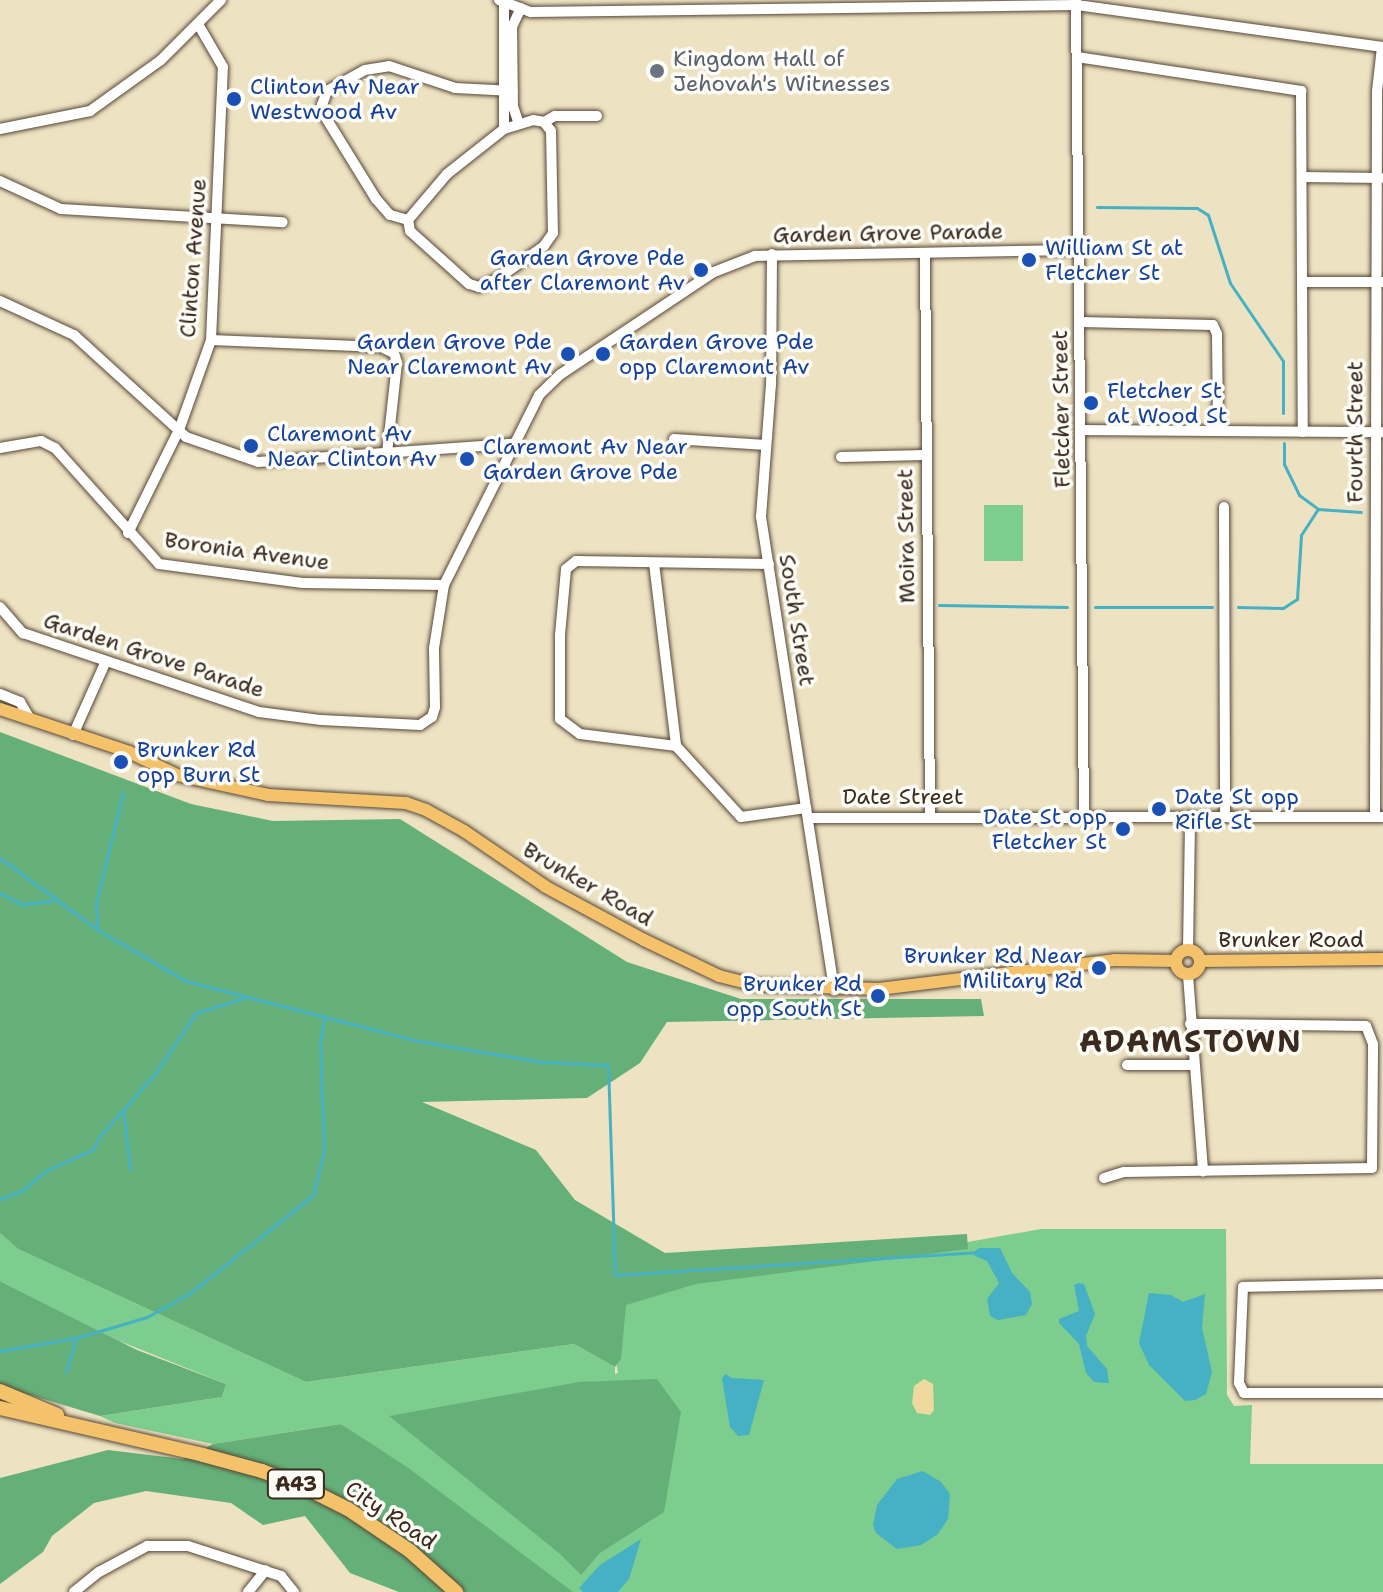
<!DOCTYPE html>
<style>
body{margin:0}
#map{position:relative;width:1383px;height:1592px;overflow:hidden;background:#ede2c2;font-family:"Shantell Sans",sans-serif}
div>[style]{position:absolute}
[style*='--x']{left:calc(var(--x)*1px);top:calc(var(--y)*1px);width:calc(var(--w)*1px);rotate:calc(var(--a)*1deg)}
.green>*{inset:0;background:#7ccd8e;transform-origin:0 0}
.forest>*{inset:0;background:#65b079}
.sand>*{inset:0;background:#eeda9e}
.water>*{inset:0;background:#46b1c4}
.stream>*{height:3px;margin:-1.5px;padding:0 1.5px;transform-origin:1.5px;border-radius:1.5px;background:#46b1c4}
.roads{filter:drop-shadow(0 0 2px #564637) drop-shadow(0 0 2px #564637)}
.minor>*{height:10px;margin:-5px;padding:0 5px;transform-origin:5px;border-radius:5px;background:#fff}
.major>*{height:12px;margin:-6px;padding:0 6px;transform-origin:6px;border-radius:6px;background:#f3c26a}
.major>.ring{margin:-6px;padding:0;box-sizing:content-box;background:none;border:12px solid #f3c26a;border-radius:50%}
.highway>*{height:14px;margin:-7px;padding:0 7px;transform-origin:7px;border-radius:7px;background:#f3c26a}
.dots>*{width:22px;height:22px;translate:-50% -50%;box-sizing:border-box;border:4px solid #fdfcf7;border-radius:50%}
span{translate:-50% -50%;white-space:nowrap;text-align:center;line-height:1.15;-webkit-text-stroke:7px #fdfcf7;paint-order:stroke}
.shield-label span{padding:2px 6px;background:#fdfcf7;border:2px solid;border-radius:6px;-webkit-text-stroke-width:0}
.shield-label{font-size:20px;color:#3b2a1e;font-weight:700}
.worship-label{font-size:22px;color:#5b616d}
.left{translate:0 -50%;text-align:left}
.transit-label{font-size:22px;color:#164399}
.right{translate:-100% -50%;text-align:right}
.street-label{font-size:22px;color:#3b2a1e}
.district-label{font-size:30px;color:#3b2a1e;font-weight:700;letter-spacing:2px}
</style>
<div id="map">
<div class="green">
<i style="left:984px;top:505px;width:39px;height:56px"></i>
<i style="clip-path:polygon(1041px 1229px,1226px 1229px,1227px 1395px,1234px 1406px,1252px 1405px,1250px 1464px,1383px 1464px,1383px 1592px,560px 1592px,433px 1487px,341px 1424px,213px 1444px,115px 1423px,100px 1416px,222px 1397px,226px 1384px,117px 1340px,0 1281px,0 1233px,18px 1249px,306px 1382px,574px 1344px,615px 1367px,615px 1374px,618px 1373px,603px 1281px,934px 1248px)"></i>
</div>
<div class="forest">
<i style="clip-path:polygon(0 732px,191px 804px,273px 821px,400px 819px,627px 962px,741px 999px,981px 999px,984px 1016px,667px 1022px,640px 1063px,587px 1098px,422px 1102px,536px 1150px,575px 1200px,665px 1253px,967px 1234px,968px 1249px,696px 1284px,626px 1305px,621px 1359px,615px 1367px,574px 1344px,306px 1382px,18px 1249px,0 1233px)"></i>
<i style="clip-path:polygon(0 1281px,137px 1350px,226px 1384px,222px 1397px,100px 1416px,7px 1388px,0 1384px)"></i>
<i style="clip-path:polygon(657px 1379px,681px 1412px,664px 1512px,600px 1553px,581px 1575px,559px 1553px,389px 1416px,579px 1382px)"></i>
<i style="clip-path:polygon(341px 1424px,407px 1467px,573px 1592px,399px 1592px,350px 1573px,305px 1516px,263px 1525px,231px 1503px,146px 1491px,94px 1503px,52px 1536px,43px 1552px,0 1584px,0 1478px,108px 1450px,183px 1459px,213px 1444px)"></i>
</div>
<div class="sand">
<i style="clip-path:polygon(924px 1379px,933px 1384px,934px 1410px,930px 1415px,917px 1413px,912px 1403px,914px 1386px)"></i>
</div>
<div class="water">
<i style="clip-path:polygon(979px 1248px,1000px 1248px,1012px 1273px,1030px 1292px,1032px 1304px,1026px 1315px,998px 1320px,990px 1316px,987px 1299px,999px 1283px,987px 1261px,975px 1256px,974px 1252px)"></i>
<i style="clip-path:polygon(1079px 1283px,1084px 1284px,1095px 1314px,1086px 1336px,1087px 1346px,1107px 1369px,1109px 1383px,1094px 1382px,1086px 1373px,1079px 1344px,1059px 1323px,1059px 1319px,1079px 1311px,1074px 1285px)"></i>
<i style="clip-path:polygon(1149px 1293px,1171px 1295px,1183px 1302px,1205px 1294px,1202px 1328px,1212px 1372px,1206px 1394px,1195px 1400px,1185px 1401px,1149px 1365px,1139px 1343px)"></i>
<i style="clip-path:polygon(725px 1374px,732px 1378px,764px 1380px,749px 1435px,738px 1436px,730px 1427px,722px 1379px)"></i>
<i style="clip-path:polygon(923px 1471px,941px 1482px,950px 1494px,948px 1519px,938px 1534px,921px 1545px,897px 1549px,876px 1533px,873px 1525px,877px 1505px,897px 1479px)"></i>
<i style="clip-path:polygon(641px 1539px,629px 1579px,618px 1592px,583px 1592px,579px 1588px,600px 1565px)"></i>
</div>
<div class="stream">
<i style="--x:1097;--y:207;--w:100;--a:0.6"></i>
<i style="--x:1197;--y:208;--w:13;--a:32"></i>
<i style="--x:1208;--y:215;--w:71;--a:72.1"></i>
<i style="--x:1230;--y:283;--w:94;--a:55.8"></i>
<i style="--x:1283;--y:361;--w:52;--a:90"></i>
<i style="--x:1284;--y:443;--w:21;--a:90"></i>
<i style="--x:1284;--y:464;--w:34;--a:64"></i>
<i style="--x:1299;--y:495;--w:24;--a:36"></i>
<i style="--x:1318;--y:509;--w:43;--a:4"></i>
<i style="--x:939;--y:605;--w:128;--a:0.9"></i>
<i style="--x:1095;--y:607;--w:117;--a:0"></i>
<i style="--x:1238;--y:607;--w:45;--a:1.3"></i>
<i style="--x:1283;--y:608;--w:17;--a:-33"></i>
<i style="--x:1297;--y:599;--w:64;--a:-86.4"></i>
<i style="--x:1301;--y:535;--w:31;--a:-57"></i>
<i style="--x:0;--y:858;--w:122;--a:36.3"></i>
<i style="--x:98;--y:930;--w:102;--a:30.1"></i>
<i style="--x:186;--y:981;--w:240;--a:14.5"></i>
<i style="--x:418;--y:1041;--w:126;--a:9.6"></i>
<i style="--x:542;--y:1062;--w:66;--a:2.6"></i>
<i style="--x:608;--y:1065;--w:210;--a:88.1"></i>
<i style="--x:615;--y:1275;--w:362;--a:-3.6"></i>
<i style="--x:0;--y:893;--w:25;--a:27"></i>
<i style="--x:22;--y:904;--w:31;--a:-6"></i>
<i style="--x:97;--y:929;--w:26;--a:-92"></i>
<i style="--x:96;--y:903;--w:114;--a:-76.3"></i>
<i style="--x:123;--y:1110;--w:60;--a:83.3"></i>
<i style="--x:0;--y:1199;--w:25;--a:-21"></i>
<i style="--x:23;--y:1190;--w:31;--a:-40"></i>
<i style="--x:47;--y:1170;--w:49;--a:-24"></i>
<i style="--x:92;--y:1150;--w:16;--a:-60"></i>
<i style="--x:100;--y:1136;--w:81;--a:-48.5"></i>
<i style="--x:154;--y:1075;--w:75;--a:-55.9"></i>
<i style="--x:196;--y:1013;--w:50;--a:-17.4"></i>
<i style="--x:0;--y:1351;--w:76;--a:-9.8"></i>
<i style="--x:66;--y:1372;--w:35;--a:-74"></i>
<i style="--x:76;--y:1338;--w:74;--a:-16.5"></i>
<i style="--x:147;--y:1317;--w:49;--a:-29.2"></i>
<i style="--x:190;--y:1293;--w:157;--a:-38.5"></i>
<i style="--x:313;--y:1195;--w:45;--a:-76"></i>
<i style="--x:324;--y:1151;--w:110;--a:-92.1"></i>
<i style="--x:320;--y:1041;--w:25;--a:-79"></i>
</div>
<div class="roads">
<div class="minor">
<i style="--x:499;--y:0;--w:34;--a:21"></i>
<i style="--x:531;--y:12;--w:545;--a:-0.74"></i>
<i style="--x:1076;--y:5;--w:310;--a:7.8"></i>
<i style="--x:1076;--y:0;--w:817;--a:89.44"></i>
<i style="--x:1077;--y:57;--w:227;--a:8.6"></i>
<i style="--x:1301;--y:91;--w:341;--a:89.7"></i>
<i style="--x:533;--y:120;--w:11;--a:10"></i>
<i style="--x:544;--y:122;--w:11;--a:52"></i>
<i style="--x:551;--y:131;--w:102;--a:88.9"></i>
<i style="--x:553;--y:233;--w:16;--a:125"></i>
<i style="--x:544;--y:246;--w:57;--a:144.9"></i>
<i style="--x:497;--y:279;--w:20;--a:156"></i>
<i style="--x:479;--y:287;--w:10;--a:-163"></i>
<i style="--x:469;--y:284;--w:79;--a:-138.1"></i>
<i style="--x:410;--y:231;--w:11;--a:-100"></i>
<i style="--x:408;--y:220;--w:60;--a:-49.7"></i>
<i style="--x:447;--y:174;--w:73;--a:-38.3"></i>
<i style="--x:504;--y:129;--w:30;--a:-17"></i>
<i style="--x:544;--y:122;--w:13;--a:-29"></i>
<i style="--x:555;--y:116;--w:42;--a:0"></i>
<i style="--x:519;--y:124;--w:18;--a:-109"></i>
<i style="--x:513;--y:107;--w:80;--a:-90.7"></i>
<i style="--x:512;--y:27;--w:21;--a:-65"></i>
<i style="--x:0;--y:129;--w:92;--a:-11.3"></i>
<i style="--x:90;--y:111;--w:87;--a:-35.7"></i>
<i style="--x:161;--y:60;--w:85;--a:-45"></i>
<i style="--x:504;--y:129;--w:127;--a:-90"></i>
<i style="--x:1303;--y:177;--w:78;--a:0.7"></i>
<i style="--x:0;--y:181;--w:67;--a:24.7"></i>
<i style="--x:61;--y:209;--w:222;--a:3.4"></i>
<i style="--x:408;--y:220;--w:19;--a:-164"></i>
<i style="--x:390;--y:215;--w:21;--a:-131"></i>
<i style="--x:376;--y:199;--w:95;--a:-121.7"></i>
<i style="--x:326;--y:118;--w:14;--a:-107"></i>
<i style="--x:322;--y:105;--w:15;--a:-70"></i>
<i style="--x:327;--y:91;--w:43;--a:-28.9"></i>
<i style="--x:365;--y:70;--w:24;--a:-9"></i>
<i style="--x:389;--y:66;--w:70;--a:18.4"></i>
<i style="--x:455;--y:88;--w:58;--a:3"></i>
<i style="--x:925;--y:253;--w:564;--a:89.49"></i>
<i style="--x:772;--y:254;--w:130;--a:90.4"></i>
<i style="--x:771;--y:384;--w:133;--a:94.3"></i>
<i style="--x:761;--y:517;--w:479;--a:81.2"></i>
<i style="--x:1303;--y:282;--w:80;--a:0"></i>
<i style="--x:0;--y:301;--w:81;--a:24.7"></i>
<i style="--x:74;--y:335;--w:151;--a:42.3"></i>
<i style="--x:186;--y:437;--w:76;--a:19.1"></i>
<i style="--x:258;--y:462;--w:255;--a:-4.1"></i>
<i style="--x:1080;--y:322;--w:133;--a:1.3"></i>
<i style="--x:1213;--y:325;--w:10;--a:66"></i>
<i style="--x:1217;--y:334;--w:97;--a:89.4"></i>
<i style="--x:211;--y:340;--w:170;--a:2.4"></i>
<i style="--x:381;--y:347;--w:14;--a:25"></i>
<i style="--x:394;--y:353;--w:10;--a:73"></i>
<i style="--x:397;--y:363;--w:91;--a:96.3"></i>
<i style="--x:1081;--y:430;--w:302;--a:0.4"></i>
<i style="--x:674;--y:439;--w:92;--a:3.7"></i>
<i style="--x:0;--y:448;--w:42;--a:-9.7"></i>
<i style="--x:41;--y:441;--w:16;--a:27"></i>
<i style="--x:55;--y:448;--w:156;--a:48.1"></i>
<i style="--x:159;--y:564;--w:145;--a:7.5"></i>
<i style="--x:303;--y:583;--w:141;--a:0.8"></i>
<i style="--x:841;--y:457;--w:84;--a:-1.4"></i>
<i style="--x:1224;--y:507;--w:309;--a:89.8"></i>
<i style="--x:128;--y:533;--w:115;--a:-63.7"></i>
<i style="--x:179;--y:430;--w:96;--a:-70.4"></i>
<i style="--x:211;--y:340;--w:273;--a:-87.5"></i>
<i style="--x:223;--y:67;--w:50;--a:-120.2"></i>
<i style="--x:654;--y:563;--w:184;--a:83.1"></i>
<i style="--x:769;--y:564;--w:193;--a:-179.1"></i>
<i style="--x:576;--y:561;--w:13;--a:141"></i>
<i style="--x:566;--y:569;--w:66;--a:95.2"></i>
<i style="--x:560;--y:635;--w:84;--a:90"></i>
<i style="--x:560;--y:719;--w:25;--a:37"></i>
<i style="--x:580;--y:734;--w:97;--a:7.1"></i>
<i style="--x:676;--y:746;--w:96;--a:47.5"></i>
<i style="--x:741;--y:817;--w:66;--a:-7.9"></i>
<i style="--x:0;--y:607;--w:35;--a:49"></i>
<i style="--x:23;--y:633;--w:249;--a:18.5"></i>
<i style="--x:259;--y:712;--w:63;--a:7.4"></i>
<i style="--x:321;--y:720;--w:99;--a:2.9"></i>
<i style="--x:420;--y:725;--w:14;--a:-34"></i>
<i style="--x:432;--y:717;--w:10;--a:-73"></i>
<i style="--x:435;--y:707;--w:59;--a:-91"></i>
<i style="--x:434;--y:648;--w:64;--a:-81"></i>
<i style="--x:444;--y:585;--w:212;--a:-63.4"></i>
<i style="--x:539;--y:395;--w:30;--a:-44"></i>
<i style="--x:561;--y:374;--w:184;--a:-33.7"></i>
<i style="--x:714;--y:272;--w:44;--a:-21.3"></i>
<i style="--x:755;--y:256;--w:324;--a:-1.1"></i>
<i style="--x:0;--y:694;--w:22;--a:22"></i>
<i style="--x:20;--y:702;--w:21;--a:59"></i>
<i style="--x:73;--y:735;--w:81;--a:-66"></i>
<i style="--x:1375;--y:817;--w:726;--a:-89.84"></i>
<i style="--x:1377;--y:91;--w:44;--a:-83.5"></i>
<i style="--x:808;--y:818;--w:575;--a:-0.1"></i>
<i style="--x:1188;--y:950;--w:134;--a:-89.1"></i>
<i style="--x:1188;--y:975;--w:197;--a:85.6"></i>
<i style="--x:1127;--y:1065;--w:66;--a:0"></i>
<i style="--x:1104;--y:1178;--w:21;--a:-17"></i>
<i style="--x:1124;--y:1172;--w:248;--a:-0.9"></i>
<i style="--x:1372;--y:1168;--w:124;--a:-89.5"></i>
<i style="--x:1373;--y:1044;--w:19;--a:-111"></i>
<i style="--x:1366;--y:1026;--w:176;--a:-179.3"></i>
<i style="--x:1383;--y:1284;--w:140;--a:178.8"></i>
<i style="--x:1243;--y:1287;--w:96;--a:92.4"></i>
<i style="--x:1239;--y:1383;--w:11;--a:63"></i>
<i style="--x:1244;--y:1393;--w:139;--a:0"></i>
<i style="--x:74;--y:1592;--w:32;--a:-39"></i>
<i style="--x:99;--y:1572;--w:55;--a:-28.4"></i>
<i style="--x:147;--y:1546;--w:41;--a:0"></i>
<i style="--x:188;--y:1546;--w:98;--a:17.9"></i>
<i style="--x:281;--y:1576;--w:21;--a:51"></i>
<i style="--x:248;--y:1592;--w:28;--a:-51"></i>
</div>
<div class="major">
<i style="--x:0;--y:709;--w:136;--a:18.4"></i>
<i style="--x:129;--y:752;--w:53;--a:25.6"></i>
<i style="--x:177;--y:775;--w:93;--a:12.4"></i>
<i style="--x:268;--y:795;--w:138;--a:3.3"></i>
<i style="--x:406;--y:803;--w:21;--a:19"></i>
<i style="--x:426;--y:810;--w:43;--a:28.9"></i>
<i style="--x:464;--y:831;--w:99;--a:34.3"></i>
<i style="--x:546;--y:887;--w:111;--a:28.4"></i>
<i style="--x:644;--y:940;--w:83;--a:25.6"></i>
<i style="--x:719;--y:976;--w:37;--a:14"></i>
<i style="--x:755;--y:985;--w:124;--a:1.8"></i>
<i style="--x:879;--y:989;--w:237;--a:-7"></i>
<i style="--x:1114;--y:960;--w:61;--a:0.9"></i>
<i class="ring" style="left:1176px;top:950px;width:12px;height:12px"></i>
<i style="--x:1200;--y:961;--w:183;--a:-0.6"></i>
</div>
<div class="highway">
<i style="--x:0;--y:1391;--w:62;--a:22.8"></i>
<i style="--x:0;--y:1408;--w:208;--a:13"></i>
<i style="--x:203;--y:1455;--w:61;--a:15.2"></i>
<i style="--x:262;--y:1471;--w:45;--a:20.9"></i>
<i style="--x:304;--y:1487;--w:49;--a:26.6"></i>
<i style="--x:348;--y:1509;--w:75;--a:34.1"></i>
<i style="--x:410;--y:1551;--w:62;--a:41.7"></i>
</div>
</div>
<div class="dots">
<i style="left:657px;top:71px;background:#6b7280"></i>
<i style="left:234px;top:99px;background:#1a4fb4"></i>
<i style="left:1029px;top:260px;background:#1a4fb4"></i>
<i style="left:701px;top:270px;background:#1a4fb4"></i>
<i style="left:568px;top:354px;background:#1a4fb4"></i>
<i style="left:603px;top:354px;background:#1a4fb4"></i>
<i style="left:1091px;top:403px;background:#1a4fb4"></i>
<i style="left:251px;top:446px;background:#1a4fb4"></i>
<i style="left:467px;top:459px;background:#1a4fb4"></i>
<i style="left:121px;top:762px;background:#1a4fb4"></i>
<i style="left:1159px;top:809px;background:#1a4fb4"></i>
<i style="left:1123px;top:829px;background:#1a4fb4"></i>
<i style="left:1099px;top:968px;background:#1a4fb4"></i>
<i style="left:878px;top:996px;background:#1a4fb4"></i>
</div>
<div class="shield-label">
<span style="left:296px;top:1484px">A43</span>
</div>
<div class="worship-label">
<span class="left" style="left:673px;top:71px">Kingdom Hall of<br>Jehovah's Witnesses</span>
</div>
<div class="transit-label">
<span class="left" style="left:250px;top:99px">Clinton Av Near<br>Westwood Av</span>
<span class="left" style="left:1045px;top:260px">William St at<br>Fletcher St</span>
<span class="right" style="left:685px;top:270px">Garden Grove Pde<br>after Claremont Av</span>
<span class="right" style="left:552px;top:354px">Garden Grove Pde<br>Near Claremont Av</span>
<span class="left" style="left:619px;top:354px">Garden Grove Pde<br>opp Claremont Av</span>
<span class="left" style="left:1107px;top:403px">Fletcher St<br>at Wood St</span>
<span class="left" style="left:267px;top:446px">Claremont Av<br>Near Clinton Av</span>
<span class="left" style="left:483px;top:459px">Claremont Av Near<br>Garden Grove Pde</span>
<span class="left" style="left:137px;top:762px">Brunker Rd<br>opp Burn St</span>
<span class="left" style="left:1175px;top:809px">Date St opp<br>Rifle St</span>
<span class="right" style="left:1107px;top:829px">Date St opp<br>Fletcher St</span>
<span class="right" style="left:1083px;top:968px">Brunker Rd Near<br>Military Rd</span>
<span class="right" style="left:862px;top:996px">Brunker Rd<br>opp South St</span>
</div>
<div class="street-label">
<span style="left:888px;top:233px;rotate:-1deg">Garden Grove Parade</span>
<span style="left:193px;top:258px;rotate:-86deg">Clinton Avenue</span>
<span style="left:1061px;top:409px;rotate:-91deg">Fletcher Street</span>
<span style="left:1355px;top:432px;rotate:-90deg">Fourth Street</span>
<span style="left:906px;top:536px;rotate:-91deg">Moira Street</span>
<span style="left:247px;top:551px;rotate:8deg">Boronia Avenue</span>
<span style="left:797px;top:620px;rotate:81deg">South Street</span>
<span style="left:154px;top:655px;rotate:18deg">Garden Grove Parade</span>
<span style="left:903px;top:797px">Date Street</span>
<span style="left:588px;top:884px;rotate:30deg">Brunker Road</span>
<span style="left:1291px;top:940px">Brunker Road</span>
<span style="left:391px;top:1515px;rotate:34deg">City Road</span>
</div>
<div class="district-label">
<span style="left:1191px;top:1042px">ADAMSTOWN</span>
</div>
</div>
